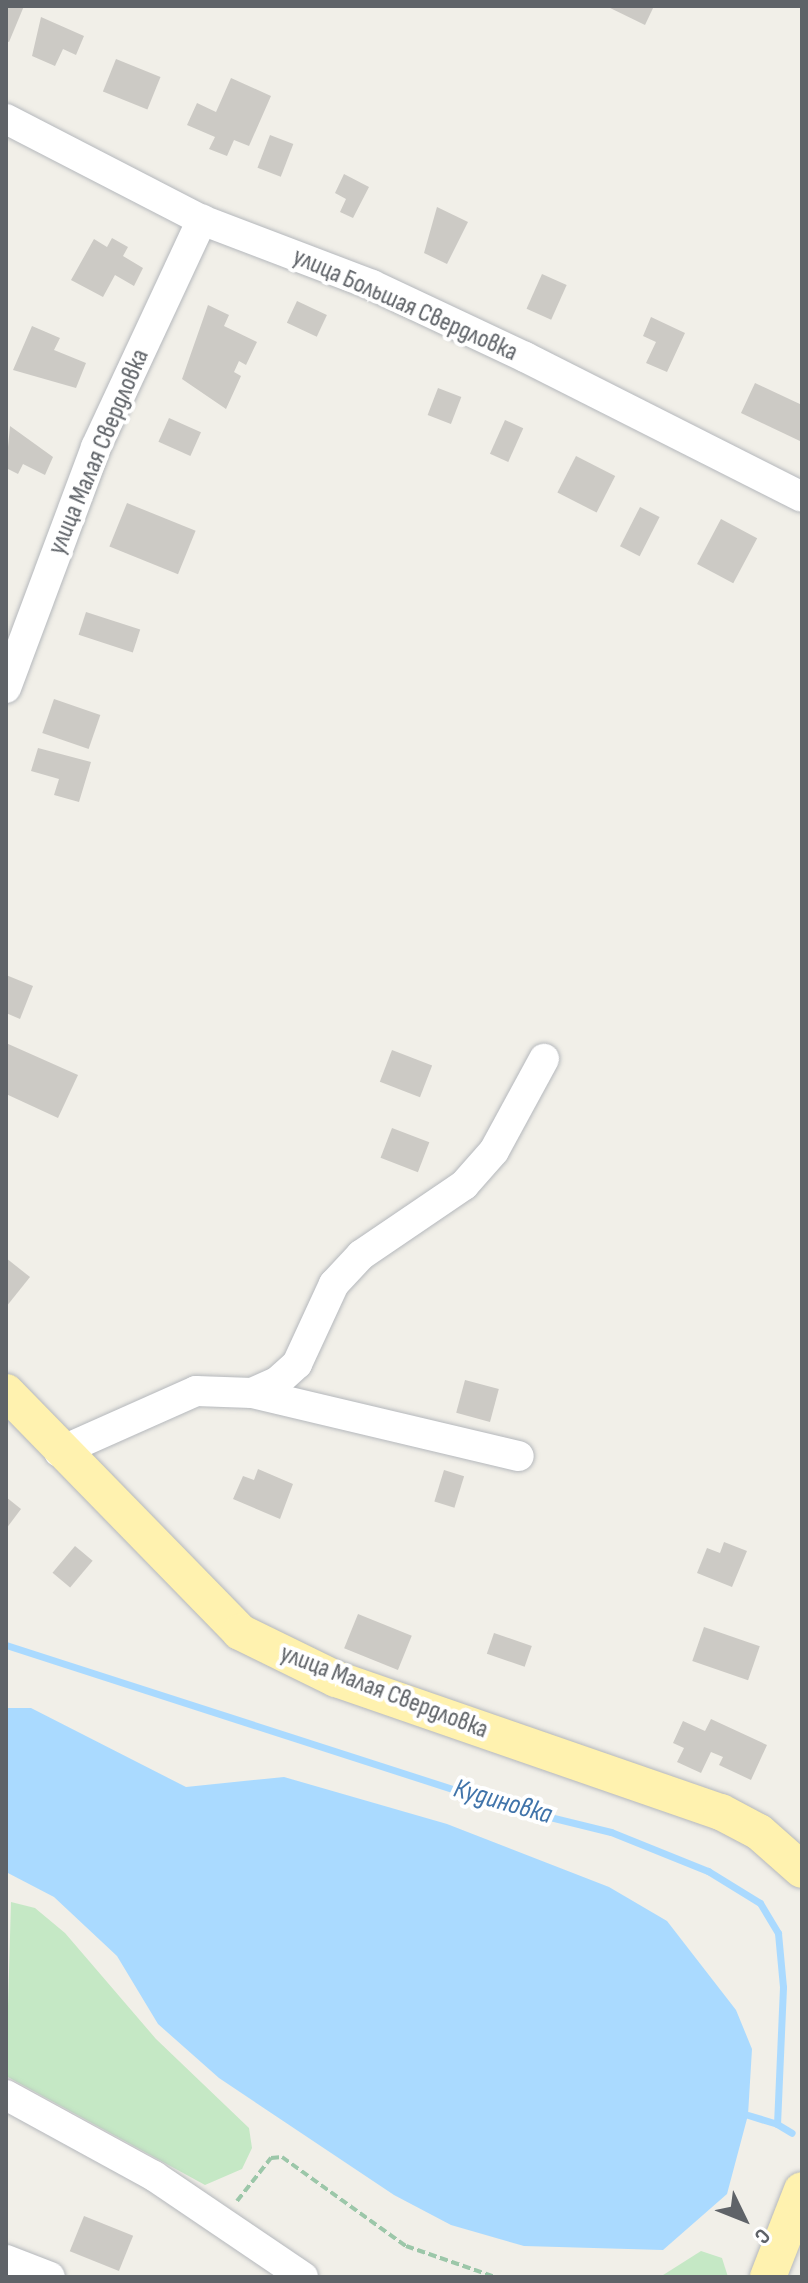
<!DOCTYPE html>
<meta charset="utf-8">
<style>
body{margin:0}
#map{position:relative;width:808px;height:2283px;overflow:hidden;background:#f1efe8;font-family:"Sofia Sans Condensed",sans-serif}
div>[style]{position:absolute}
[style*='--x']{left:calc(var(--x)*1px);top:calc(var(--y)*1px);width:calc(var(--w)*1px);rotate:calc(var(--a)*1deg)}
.green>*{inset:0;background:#c5e8c5}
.water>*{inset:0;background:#aadaff}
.stream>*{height:7px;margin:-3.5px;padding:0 3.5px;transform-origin:3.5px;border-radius:3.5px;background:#aadaff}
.building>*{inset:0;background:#cccac5;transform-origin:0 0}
.path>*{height:4px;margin-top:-2px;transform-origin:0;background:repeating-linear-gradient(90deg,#9cc7a9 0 8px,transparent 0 12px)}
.roads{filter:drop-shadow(0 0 2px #b5b8bc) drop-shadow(0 0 2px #b5b8bc)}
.minor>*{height:30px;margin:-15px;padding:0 15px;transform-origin:15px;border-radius:15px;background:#fff}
.major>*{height:36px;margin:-18px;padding:0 18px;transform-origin:18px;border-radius:18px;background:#fff2af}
span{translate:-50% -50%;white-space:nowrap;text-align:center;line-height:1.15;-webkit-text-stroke:8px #fff;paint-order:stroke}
.street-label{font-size:26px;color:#5f6368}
.water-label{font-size:28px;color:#4174aa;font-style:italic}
.frame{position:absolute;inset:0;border:8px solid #5f6368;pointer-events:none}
.north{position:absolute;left:704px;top:2179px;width:80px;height:80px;-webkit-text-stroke:6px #fff;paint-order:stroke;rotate:133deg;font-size:22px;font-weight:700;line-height:32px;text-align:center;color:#5f6368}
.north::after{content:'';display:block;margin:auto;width:28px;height:36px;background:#5f6368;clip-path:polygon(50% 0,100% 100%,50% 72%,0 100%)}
</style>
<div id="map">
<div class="green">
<i style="clip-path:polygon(11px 1902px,35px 1908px,65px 1933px,156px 2039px,249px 2128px,252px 2148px,242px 2169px,205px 2185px,6px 2076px)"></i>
<i style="clip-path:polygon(701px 2251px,722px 2258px,728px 2277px,660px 2277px)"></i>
</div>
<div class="water">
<i style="clip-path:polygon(6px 1708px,31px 1708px,186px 1787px,284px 1777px,447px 1824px,609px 1887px,667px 1921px,736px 2010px,752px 2049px,748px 2115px,727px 2194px,663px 2250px,524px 2246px,451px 2225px,394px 2195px,219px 2078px,158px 2024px,117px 1956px,54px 1897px,6px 1872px)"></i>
</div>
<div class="stream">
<i style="--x:6;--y:1645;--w:524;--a:17.88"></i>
<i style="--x:505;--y:1806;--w:109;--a:13.8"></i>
<i style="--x:611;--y:1832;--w:105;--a:21.9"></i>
<i style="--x:708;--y:1871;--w:61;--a:31.6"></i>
<i style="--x:760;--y:1903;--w:35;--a:59"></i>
<i style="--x:778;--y:1933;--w:54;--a:84.7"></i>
<i style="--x:783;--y:1987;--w:137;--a:92.5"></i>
<i style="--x:777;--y:2124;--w:17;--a:31"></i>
<i style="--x:748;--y:2115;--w:30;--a:17"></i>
</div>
<div class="building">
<i style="clip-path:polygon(6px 6px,24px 6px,9px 42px,6px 41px)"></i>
<i style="clip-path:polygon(606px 6px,654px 6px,645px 25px)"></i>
<i style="clip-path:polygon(41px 17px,84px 36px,76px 55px,63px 49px,55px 66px,32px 56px)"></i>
<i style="left:116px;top:59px;width:48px;height:35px;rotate:22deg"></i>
<i style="clip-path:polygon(231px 78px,271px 96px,249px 146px,234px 140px,227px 156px,209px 149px,215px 137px,187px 125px,197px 103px,216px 112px)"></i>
<i style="left:270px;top:135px;width:25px;height:35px;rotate:21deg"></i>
<i style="clip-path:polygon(344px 174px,369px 187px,353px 218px,340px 212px,346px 199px,335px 193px)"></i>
<i style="clip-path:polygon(437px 207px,468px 222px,447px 264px,424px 253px)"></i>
<i style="clip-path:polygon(112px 238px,128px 247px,123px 256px,143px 268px,134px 286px,115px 275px,103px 297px,71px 280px,94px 239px,107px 247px)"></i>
<i style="left:542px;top:274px;width:27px;height:38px;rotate:24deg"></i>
<i style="left:297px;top:301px;width:33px;height:24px;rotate:25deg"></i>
<i style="clip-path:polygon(208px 305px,229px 315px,224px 326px,257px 342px,246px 365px,239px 361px,234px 372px,241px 376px,226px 409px,182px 379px)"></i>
<i style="clip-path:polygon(651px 317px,685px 333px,667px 372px,646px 363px,656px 342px,643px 336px)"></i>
<i style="clip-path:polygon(32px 326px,60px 338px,54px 350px,86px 363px,76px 388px,13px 370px)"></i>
<i style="clip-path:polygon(755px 383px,802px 405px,802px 442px,741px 413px)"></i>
<i style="left:438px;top:388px;width:25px;height:29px;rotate:21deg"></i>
<i style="left:169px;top:418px;width:35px;height:26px;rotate:24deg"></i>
<i style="left:505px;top:420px;width:20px;height:37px;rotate:24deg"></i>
<i style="clip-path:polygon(10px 426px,53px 457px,45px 475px,23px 464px,18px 474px,6px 468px)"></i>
<i style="left:576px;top:456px;width:44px;height:41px;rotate:27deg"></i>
<i style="left:127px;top:503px;width:74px;height:47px;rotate:22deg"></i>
<i style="left:640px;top:507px;width:22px;height:44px;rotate:27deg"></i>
<i style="left:721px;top:519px;width:41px;height:51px;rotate:28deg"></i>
<i style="left:86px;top:612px;width:57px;height:24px;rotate:18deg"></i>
<i style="left:54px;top:699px;width:49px;height:36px;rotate:19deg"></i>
<i style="clip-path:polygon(38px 748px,91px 762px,79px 802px,54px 795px,59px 779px,31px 771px)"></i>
<i style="clip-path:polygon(6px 975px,33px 986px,20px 1019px,6px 1013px)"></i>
<i style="clip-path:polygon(6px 1043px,78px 1075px,58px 1118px,6px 1094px)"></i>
<i style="left:392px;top:1050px;width:43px;height:34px;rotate:21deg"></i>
<i style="left:392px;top:1128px;width:40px;height:32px;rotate:21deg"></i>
<i style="clip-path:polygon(6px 1258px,30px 1277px,6px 1307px)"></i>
<i style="left:465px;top:1380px;width:35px;height:34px;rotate:15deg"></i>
<i style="clip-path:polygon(258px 1469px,293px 1484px,280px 1519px,233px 1499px,243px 1476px,254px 1480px)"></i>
<i style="left:444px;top:1470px;width:21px;height:33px;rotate:17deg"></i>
<i style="clip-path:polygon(6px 1497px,21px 1509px,6px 1529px)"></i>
<i style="clip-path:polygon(724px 1542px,747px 1551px,732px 1587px,697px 1573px,707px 1548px,720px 1553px)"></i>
<i style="left:75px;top:1546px;width:23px;height:35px;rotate:40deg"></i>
<i style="left:358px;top:1614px;width:58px;height:37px;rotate:22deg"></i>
<i style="left:704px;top:1627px;width:59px;height:36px;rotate:19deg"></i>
<i style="left:494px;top:1633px;width:40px;height:22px;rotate:19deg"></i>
<i style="clip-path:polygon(711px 1719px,767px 1745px,751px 1780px,719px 1765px,723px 1757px,711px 1752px,701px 1773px,677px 1762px,684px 1748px,673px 1743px,683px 1721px,705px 1731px)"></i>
<i style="left:84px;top:2216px;width:53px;height:38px;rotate:22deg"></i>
</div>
<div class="path">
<i style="--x:237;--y:2201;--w:55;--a:-51.7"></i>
<i style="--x:271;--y:2158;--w:11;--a:-5"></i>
<i style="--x:282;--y:2157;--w:153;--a:35.7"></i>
<i style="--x:406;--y:2246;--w:94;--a:19.2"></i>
</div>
<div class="roads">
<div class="minor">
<i style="--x:6;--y:119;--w:220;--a:27.3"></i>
<i style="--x:202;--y:220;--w:182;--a:20.9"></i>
<i style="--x:372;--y:285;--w:169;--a:25.2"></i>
<i style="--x:525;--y:357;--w:310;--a:26.8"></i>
<i style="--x:6;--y:688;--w:257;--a:-69.5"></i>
<i style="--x:96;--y:447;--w:251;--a:-65"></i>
<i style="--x:252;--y:1393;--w:274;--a:13.3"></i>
<i style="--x:59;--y:1452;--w:150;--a:-24"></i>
<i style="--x:196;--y:1391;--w:56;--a:2"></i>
<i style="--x:252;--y:1393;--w:27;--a:-24"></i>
<i style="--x:277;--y:1382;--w:27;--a:-42"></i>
<i style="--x:297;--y:1364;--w:88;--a:-65.2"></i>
<i style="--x:334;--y:1284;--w:40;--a:-47"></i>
<i style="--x:361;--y:1255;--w:125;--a:-34.2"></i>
<i style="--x:464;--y:1185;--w:45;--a:-48.6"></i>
<i style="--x:494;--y:1151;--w:105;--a:-61.5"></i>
<i style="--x:6;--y:2095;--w:169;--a:28.7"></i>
<i style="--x:154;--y:2176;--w:180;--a:34.1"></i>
<i style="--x:6;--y:2260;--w:47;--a:21.1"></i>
</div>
<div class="major">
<i style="--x:6;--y:1392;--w:335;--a:45.7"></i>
<i style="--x:240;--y:1632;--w:107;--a:26.1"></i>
<i style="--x:336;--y:1679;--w:407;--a:19.1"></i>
<i style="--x:721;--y:1812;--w:43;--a:27.8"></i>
<i style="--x:759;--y:1832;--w:57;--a:41.5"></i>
<i style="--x:768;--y:2277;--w:93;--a:-68.7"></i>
</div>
</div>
<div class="street-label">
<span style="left:405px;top:305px;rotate:24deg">улица Большая Свердловка</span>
<span style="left:99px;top:452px;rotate:-67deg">улица Малая Свердловка</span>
<span style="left:384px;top:1692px;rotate:21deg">улица Малая Свердловка</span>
</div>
<div class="water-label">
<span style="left:503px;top:1802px;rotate:16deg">Кудиновка</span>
</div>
<div class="frame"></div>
<div class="north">С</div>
</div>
